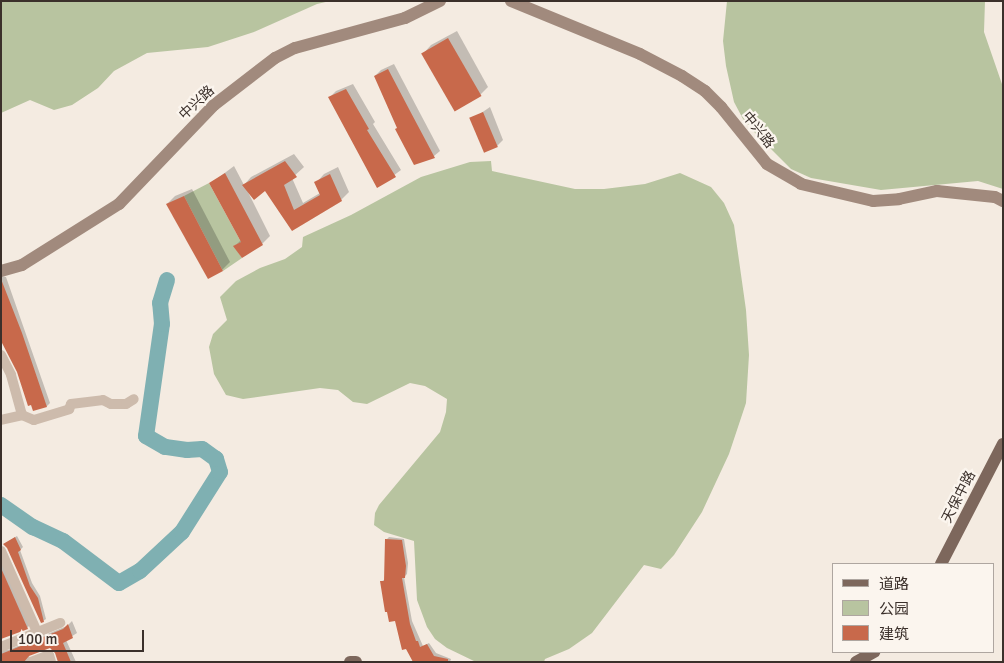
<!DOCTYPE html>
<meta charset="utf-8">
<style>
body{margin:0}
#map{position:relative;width:1004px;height:663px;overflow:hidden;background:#f4ebe1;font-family:Signika,"Noto Sans SC",sans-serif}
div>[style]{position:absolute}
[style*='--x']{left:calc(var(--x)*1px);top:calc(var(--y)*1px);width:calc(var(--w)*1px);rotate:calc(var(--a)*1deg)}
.green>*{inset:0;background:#b8c4a0}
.shadow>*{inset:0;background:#0003}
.river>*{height:16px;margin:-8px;padding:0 8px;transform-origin:8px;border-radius:8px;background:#7fb0b2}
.building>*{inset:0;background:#c8694b;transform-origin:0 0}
.minor>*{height:10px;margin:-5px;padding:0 5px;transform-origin:5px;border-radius:5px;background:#cdbbac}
.secondary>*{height:12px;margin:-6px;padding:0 6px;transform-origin:6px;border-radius:6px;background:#a18a7d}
.primary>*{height:12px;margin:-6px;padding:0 6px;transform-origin:6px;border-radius:6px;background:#7d675c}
span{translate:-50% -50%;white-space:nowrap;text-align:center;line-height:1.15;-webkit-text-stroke:4.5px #fbf5ee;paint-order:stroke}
.street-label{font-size:14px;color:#3b302b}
.frame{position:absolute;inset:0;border:2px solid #3b302b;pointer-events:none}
.legend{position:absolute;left:832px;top:563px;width:162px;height:90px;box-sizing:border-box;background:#fbf5ee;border:1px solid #aea6a0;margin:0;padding:6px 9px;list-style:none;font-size:15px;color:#3b302b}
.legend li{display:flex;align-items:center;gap:10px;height:25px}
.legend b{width:25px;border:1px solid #aea6a0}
.scale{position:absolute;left:10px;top:630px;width:134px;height:22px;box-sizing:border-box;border:2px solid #3b302b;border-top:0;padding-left:6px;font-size:15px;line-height:18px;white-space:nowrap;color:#3b302b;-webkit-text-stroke:4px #fbf5ee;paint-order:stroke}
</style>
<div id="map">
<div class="green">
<i style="clip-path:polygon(1px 1px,330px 1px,317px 4px,254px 32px,208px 47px,147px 53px,114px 71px,98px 88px,72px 105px,54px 110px,30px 100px,1px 113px)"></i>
<i style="clip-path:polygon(727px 1px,985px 1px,984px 32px,1003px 87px,1003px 189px,978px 181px,881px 190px,811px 178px,791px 169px,756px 134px,743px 119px,734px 102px,726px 66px,723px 41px)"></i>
<i style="clip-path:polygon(491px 161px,492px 171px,575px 189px,604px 189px,645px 184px,680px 173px,711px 187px,724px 203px,734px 225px,746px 310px,749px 355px,746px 403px,729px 454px,702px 512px,674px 555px,661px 569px,644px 565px,592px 633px,569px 649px,545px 659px,544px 662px,476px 662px,447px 648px,435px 639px,427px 627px,417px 600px,414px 541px,384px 532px,374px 525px,375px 513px,379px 505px,440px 432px,446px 412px,447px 399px,425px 386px,410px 383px,367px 404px,353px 402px,338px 390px,320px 388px,243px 399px,226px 395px,214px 374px,209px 347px,213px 334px,227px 320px,220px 297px,236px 281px,260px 268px,285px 259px,302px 247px,303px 237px,351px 215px,421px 177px,470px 162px)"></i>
<i style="clip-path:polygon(209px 183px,241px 242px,234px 246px,242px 258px,223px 271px,184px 196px)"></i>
</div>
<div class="shadow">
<i style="clip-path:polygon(457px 31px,488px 87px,480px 95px,423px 54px,431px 45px)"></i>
<i style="clip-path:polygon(394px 64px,440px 151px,434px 156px,414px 163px,375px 76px,381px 70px)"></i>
<i style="clip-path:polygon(353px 84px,375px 122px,373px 124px,401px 170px,378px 187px,330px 97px,336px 91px)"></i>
<i style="clip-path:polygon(490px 107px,503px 140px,497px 146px,471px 120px)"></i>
<i style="clip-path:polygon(294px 154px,304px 167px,292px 178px,303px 203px,320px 193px,316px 183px,324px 174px,338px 167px,349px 192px,341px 200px,292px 229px,265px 189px,247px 190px,270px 236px,262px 244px,235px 246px,241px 240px,210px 184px,234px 166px,244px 185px,251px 177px)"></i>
<i style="clip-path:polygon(192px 189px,230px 262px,222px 270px,167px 204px,175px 196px)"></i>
<i style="clip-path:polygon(1px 276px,6px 277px,50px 403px,47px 406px,34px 409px,10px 351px,1px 338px)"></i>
<i style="clip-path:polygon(17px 536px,23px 547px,20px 550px,32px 583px,40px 596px,46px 619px,43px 621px,6px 543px)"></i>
<i style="clip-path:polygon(389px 537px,404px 539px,408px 563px,407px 574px,404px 577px,412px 621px,423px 646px,429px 643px,436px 653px,451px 659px,450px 662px,414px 662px,401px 640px,400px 641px,396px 619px,381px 582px,385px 579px,386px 540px)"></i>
<i style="clip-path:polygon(1px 561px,31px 624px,27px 628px,1px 607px)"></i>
<i style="clip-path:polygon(72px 621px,77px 633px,66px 640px,76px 662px,59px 662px,55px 649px,46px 647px,29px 655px,30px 662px,1px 662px,1px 649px,8px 650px,67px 626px)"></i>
</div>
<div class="river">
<i style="--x:1;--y:505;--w:39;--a:35"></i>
<i style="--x:33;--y:527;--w:33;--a:25"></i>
<i style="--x:63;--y:541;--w:70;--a:36.9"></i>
<i style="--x:119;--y:583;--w:24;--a:-30"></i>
<i style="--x:140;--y:571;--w:57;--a:-42.9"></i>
<i style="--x:182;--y:532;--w:71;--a:-57.7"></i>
<i style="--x:220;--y:472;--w:14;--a:-107"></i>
<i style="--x:216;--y:459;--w:17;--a:-144"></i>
<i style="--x:202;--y:449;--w:15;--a:176"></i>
<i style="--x:187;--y:450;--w:22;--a:-172"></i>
<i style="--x:165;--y:447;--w:22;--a:-150"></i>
<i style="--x:146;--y:436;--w:113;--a:-81.9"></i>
<i style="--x:162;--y:324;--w:21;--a:-95"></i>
<i style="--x:160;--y:303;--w:24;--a:-73"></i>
</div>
<div class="building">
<i style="left:448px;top:38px;width:67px;height:31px;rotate:60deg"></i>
<i style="clip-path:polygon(388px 69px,409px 109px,435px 158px,414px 165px,395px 129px,397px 128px,374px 76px)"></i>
<i style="clip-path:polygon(346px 89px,369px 129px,367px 130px,396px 177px,377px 188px,328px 97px)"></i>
<i style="left:483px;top:112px;width:38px;height:15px;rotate:67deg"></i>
<i style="clip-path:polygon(285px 161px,297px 177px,284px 185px,294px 210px,320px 195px,314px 182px,330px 174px,342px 201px,292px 231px,265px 191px,254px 200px,242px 185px)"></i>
<i style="clip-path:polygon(225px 173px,263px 245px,242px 258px,233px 246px,241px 242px,209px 183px)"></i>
<i style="clip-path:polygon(184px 196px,223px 271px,208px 279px,166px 204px)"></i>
<i style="clip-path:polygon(1px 279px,22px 333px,47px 407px,33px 411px,31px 405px,28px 406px,17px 372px,1px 341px)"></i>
<i style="clip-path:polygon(15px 537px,21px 550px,18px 552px,30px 586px,38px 598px,44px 622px,41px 623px,7px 548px,3px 544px)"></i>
<i style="clip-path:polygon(385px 539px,402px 540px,406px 566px,405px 578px,402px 578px,410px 624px,416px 641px,418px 641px,420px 647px,427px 644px,434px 656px,448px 659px,448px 662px,413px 662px,406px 649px,402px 650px,395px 621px,389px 622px,387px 612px,385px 612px,380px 581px,384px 581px)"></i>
<i style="clip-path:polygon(1px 568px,28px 629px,1px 639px)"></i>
<i style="clip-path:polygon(68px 624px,73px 638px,63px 643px,71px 662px,58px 662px,55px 653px,50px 648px,29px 656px,24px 662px,1px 662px,1px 654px,63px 629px)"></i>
</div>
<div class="minor">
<i style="--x:1;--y:355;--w:22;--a:63"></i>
<i style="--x:11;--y:375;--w:41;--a:74.6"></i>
<i style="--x:1;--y:420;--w:22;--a:-13"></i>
<i style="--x:22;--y:415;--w:13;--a:23"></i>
<i style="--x:34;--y:420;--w:37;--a:-17"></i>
<i style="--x:69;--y:409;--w:5;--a:-68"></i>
<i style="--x:71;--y:404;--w:32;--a:-7"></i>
<i style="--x:103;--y:400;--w:9;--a:27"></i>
<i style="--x:111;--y:404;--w:15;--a:0"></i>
<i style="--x:126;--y:404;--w:9;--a:-32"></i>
<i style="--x:1;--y:551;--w:89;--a:66"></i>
<i style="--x:1;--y:647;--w:64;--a:-22.1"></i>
<i style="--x:31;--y:662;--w:19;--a:-21"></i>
<i style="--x:49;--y:655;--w:7;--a:74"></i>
</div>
<div class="secondary">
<i style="--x:511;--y:1;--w:139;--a:22.3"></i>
<i style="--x:640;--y:54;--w:47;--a:27.6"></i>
<i style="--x:682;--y:76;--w:27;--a:33"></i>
<i style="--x:705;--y:91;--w:23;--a:45"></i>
<i style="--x:721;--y:107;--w:73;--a:51.1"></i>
<i style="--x:767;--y:164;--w:39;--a:30"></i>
<i style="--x:801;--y:184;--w:74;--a:13.3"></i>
<i style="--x:873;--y:201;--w:26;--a:-4"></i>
<i style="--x:899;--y:199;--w:39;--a:-12"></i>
<i style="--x:937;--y:191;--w:58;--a:5.9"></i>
<i style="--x:995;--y:197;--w:9;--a:27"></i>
<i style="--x:1;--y:271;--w:22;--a:-16"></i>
<i style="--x:22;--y:265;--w:115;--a:-32.2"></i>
<i style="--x:119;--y:204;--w:137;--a:-46.2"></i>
<i style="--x:214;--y:105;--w:77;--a:-37.6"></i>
<i style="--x:275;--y:58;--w:22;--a:-27"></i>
<i style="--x:295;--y:48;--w:114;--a:-15.3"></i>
<i style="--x:405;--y:18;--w:39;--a:-26"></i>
</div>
<div class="primary">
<i style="--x:941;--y:564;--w:135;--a:-62.7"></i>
<i style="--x:350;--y:662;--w:6;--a:0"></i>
<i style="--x:856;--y:662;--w:21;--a:-29"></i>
</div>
<div class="street-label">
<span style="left:197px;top:103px;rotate:-43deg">中兴路</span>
<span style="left:758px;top:130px;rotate:51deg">中兴路</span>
<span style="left:959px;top:497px;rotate:-63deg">天保中路</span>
</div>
<div class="frame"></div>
<ul class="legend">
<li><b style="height:6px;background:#7d675c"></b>道路</li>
<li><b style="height:14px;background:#b8c4a0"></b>公园</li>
<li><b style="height:14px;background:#c8694b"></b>建筑</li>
</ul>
<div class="scale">100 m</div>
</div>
